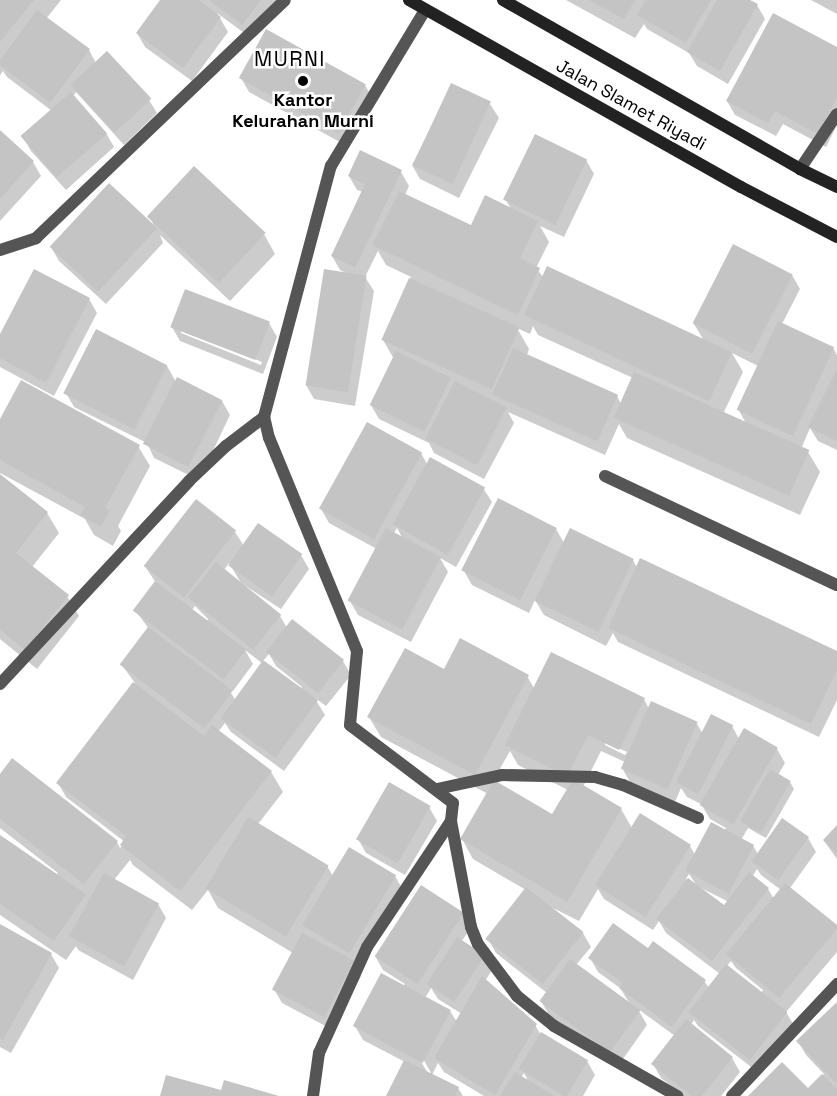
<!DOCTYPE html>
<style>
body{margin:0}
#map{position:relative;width:837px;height:1096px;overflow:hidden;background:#fff;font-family:"Space Grotesk",sans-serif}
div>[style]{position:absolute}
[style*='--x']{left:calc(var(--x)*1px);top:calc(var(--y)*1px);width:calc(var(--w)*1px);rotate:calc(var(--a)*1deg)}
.shadow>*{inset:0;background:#0003}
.building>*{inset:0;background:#c4c4c4;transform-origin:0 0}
.minor>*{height:12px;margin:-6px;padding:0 6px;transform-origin:6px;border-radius:6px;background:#555}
.secondary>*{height:12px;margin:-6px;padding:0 6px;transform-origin:6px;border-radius:6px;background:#222}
.dots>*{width:16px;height:16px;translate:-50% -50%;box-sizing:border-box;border:3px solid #fff;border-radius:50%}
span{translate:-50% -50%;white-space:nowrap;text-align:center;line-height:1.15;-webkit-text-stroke:5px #fff;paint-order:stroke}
.poi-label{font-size:18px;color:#000;font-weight:700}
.street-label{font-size:18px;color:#000}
.quarter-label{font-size:21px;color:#000;letter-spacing:1.5px}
</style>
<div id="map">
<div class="shadow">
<i style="clip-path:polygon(0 0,61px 0,46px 19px,89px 50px,96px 63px,149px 100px,157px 113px,124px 145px,76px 92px,73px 97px,106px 133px,114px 147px,66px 190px,31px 151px,23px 137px,52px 111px,7px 77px,3px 71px,0 75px)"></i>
<i style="clip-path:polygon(162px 0,280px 0,251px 38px,217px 13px,228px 32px,192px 81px,145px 47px,137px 33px)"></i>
<i style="clip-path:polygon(566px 0,747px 0,757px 5px,765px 19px,728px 84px,697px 66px,689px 53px,647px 29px,644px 24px,635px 38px)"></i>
<i style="clip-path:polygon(811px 0,837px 0,837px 14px)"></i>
<i style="clip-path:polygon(837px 49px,837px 125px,826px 147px,783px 124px,776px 136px,735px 115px,727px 101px)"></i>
<i style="clip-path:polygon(241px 78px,365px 85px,373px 99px,347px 146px,249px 92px)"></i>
<i style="clip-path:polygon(452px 85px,490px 104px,499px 118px,459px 198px,420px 179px,412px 165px)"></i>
<i style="clip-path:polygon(0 132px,33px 162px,41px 176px,0 221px)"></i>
<i style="clip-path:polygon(evenodd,586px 160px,594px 174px,564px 237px,540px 226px,549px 242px,536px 268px,544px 278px,703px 339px,694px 324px,792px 275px,800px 289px,782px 324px,833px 348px,837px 355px,837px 450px,818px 441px,810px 428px,801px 449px,808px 452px,820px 472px,800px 515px,627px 438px,619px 424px,605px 455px,508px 412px,514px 423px,484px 479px,434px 453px,429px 443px,379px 419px,371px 405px,394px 359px,383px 340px,411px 277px,386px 265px,378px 251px,365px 277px,374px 291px,355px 406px,314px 399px,306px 385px,348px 274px,340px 270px,332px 256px,363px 192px,357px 190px,349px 176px,401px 172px,409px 186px,405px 195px,471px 227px,511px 209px,506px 200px,586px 160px,533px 326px,538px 335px,633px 378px,621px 404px,617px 396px,527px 355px,529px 349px,517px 328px,530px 334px,533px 326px,586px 160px,732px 353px,758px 366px,738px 409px,747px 425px,723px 414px,743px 372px,732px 353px)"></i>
<i style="clip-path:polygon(149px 216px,264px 234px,275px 254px,230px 301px,160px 235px,163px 243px,106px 304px,59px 261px,51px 247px,156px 229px)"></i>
<i style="clip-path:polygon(89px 299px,97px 313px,54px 396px,0 367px,0 338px)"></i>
<i style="clip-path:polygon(evenodd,269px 323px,277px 337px,263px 374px,180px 341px,172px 327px,269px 323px,181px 330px,262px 362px,261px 365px,181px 333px,181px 330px)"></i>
<i style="clip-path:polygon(97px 331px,167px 366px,176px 382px,222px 401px,230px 415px,199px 480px,154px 458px,147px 443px,74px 407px,66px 393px)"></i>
<i style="clip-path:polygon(0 422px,138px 446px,150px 466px,118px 526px,121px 531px,113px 546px,94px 535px,85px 519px,0 473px)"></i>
<i style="clip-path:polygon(evenodd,368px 424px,421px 453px,427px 464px,483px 488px,492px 502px,456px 567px,440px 558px,448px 572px,411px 642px,358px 615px,350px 601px,377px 549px,329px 523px,321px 509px,368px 424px,397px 528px,403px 539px,394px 533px,397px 528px)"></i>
<i style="clip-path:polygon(0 475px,47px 513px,59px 533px,32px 567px,67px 596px,79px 616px,37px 669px,0 639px)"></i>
<i style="clip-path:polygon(evenodd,197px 501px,235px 532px,244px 546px,258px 525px,301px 555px,309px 569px,281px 609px,241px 583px,229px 563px,224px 570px,280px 616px,287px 628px,343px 661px,351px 675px,326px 706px,314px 697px,325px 715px,284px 771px,231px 732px,225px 723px,218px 732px,271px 772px,283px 792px,258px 824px,327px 866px,333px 876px,395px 876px,403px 890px,356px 968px,361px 976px,333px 1030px,282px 1003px,274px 989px,293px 953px,218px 908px,208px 890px,192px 910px,133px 865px,130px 860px,114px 880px,158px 904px,166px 918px,133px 980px,78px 950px,76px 946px,66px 960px,0 915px,0 836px,56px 875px,58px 873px,0 828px,0 776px,117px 842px,120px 848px,125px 842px,66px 797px,58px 783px,135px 683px,121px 664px,149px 629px,136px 611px,156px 583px,145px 566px,197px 501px,195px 606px,208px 619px,207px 621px,192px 610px,195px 606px,197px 501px,245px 650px,263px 664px,236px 701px,228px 688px,233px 691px,253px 664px,245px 650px,197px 501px,269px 654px,276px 666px,302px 687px,300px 689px,263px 661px,269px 654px)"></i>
<i style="clip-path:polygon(556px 529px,564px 543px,633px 560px,637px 568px,837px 653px,837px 700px,819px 737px,618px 642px,613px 633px,606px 646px,544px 615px,535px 600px,529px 613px,472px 585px,464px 571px)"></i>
<i style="clip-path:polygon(evenodd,445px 671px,527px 676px,534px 688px,644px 699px,649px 709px,697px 724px,703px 734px,732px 726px,739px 739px,777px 749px,785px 763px,778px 775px,790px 782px,794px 789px,766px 838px,748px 828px,741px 840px,753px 846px,758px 854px,808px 838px,816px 852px,790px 888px,837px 927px,837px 952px,786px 1012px,795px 1027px,759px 1073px,698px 1026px,694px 1020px,691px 1025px,732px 1058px,740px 1072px,721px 1096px,684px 1096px,661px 1078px,653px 1064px,675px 1036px,638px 1009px,647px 1025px,618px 1066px,549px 1015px,541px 1001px,547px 993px,496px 953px,488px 939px,526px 890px,473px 859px,462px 839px,488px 794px,381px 737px,369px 717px,445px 671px,605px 742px,627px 752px,625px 755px,605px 745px,605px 742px,445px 671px,510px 751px,518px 765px,568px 790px,552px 816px,493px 781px,510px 751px,445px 671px,601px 751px,625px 762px,622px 768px,630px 782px,675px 802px,681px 788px,687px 797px,701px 804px,710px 819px,726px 828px,724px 831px,695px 855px,690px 846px,632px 828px,621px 809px,583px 787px,601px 751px,445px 671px,757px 869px,761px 875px,781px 890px,774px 899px,768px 889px,752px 877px,757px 869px,445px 671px,689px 874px,697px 886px,729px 902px,724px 907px,686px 879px,689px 874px,445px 671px,598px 889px,604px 899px,653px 930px,659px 921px,666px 933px,720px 974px,709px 988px,704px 981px,648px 950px,590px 958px,598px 972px,620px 988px,630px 1004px,576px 965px,591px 947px,583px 933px,547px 905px,579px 921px,598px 889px,445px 671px,731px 961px,736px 968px,763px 990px,761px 993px,727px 966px,731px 961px)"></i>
<i style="clip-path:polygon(429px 807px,437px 821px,405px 875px,366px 853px,358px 839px)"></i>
<i style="clip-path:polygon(837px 827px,837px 859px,824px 841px)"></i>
<i style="clip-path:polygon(evenodd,462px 914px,471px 928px,461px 942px,484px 956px,492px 970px,485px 981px,535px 1025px,541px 1035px,587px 1061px,595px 1075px,583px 1096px,484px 1096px,444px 1072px,438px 1063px,432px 1075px,458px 1088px,463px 1096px,388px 1096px,405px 1062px,363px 1040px,355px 1026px,405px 984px,383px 970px,375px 956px,462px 914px,431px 988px,438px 999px,462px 1014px,457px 1022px,450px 1011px,425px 998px,431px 988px,462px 914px,421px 1055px,431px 1073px,428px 1073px,418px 1057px,421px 1055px,462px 914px,524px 1073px,529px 1083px,521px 1078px,524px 1073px)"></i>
<i style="clip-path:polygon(0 926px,51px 954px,59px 968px,11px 1053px,0 1047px)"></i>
<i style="clip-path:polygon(837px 1005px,837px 1096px,750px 1096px,808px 1091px,824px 1074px,806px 1055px,798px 1041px)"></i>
</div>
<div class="building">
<i style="clip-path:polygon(0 0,34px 0,0 42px)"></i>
<i style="clip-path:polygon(160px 0,198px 0,221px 17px,183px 68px,136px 33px)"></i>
<i style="clip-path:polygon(209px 0,261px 0,242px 25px)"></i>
<i style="clip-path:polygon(589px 0,635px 0,624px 19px)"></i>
<i style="clip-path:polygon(646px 0,711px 0,686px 43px,637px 15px)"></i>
<i style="clip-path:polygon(717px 0,750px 0,758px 4px,720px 71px,687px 52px)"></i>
<i style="clip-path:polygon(37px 10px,90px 49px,50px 103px,0 65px,0 60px)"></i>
<i style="clip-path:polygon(773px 13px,837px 47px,837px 97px,818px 134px,775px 111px,768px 123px,726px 101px)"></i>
<i style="left:266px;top:29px;width:114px;height:56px;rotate:29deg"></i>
<i style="left:107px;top:51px;width:65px;height:50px;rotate:47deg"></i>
<i style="left:451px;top:83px;width:44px;height:91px;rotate:25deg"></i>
<i style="left:71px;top:92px;width:55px;height:67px;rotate:49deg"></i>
<i style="clip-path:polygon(0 130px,34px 161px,0 199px)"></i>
<i style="left:535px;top:134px;width:58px;height:73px;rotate:26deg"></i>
<i style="clip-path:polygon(360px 150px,402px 170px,355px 268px,331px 256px,365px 184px,348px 176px)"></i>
<i style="left:194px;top:166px;width:98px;height:69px;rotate:43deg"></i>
<i style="left:109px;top:183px;width:66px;height:87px;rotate:43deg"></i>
<i style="clip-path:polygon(399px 191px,471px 225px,485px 195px,538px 221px,520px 258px,540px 268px,518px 315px,372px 245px)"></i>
<i style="left:733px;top:244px;width:67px;height:89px;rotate:27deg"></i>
<i style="left:547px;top:266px;width:204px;height:54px;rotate:25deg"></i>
<i style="clip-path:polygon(34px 269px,90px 298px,46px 383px,0 358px,0 334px)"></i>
<i style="left:324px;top:269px;width:43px;height:118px;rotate:9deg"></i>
<i style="left:409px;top:278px;width:121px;height:68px;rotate:24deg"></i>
<i style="left:185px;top:289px;width:91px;height:41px;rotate:21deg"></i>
<i style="left:778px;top:321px;width:62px;height:98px;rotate:25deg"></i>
<i style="left:96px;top:329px;width:80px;height:72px;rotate:27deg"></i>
<i style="left:513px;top:348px;width:115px;height:51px;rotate:24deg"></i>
<i style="left:396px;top:351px;width:61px;height:60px;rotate:26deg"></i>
<i style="clip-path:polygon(837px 369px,837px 441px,808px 427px)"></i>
<i style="left:634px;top:372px;width:192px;height:50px;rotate:24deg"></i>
<i style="left:177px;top:377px;width:51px;height:75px;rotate:27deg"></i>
<i style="clip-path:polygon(21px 380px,140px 445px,105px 508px,110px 510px,101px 527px,80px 515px,85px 507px,0 460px,0 419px)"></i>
<i style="left:455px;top:381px;width:58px;height:65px;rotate:27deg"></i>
<i style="left:367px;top:422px;width:63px;height:99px;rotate:29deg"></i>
<i style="left:430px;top:457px;width:63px;height:77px;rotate:29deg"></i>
<i style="clip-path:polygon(0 474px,48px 512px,16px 553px,69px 595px,25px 650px,0 630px)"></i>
<i style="left:498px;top:498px;width:66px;height:81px;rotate:27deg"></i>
<i style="left:196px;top:499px;width:51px;height:85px;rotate:38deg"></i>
<i style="left:258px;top:523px;width:54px;height:52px;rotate:35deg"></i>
<i style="left:386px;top:528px;width:62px;height:82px;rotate:28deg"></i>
<i style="left:570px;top:528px;width:71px;height:81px;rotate:26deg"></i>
<i style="clip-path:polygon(640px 558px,837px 651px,837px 670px,811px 724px,608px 628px)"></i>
<i style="left:216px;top:562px;width:84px;height:45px;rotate:39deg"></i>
<i style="left:155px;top:581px;width:114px;height:37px;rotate:37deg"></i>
<i style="left:292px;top:619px;width:66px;height:42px;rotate:38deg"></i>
<i style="left:148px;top:627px;width:106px;height:47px;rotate:37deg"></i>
<i style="clip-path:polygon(460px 638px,529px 675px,475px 775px,367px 717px,405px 648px,444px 669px)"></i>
<i style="clip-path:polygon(551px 652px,645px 698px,619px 750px,588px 735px,567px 776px,505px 745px)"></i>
<i style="left:263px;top:660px;width:68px;height:72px;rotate:36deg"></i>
<i style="clip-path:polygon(133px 682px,204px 736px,212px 725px,272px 771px,180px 891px,120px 845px,126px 836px,56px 783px)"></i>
<i style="left:651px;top:701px;width:51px;height:74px;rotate:24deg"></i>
<i style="left:711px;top:714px;width:25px;height:77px;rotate:27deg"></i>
<i style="left:744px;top:728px;width:39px;height:89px;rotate:30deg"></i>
<i style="clip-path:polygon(12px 758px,118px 841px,84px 884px,0 819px,0 774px)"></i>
<i style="left:770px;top:769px;width:24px;height:60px;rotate:30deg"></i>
<i style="clip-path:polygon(573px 779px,622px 808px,567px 902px,460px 839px,494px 780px,552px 814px)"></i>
<i style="left:389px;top:782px;width:48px;height:66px;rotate:30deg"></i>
<i style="left:640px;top:813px;width:60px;height:85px;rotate:32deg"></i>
<i style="left:248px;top:817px;width:94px;height:83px;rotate:31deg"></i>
<i style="left:782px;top:818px;width:33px;height:53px;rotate:35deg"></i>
<i style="left:711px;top:822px;width:49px;height:55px;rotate:28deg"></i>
<i style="clip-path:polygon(837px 825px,837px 854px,823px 840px)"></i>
<i style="clip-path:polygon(0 835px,86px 894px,54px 941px,0 904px)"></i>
<i style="left:349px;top:847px;width:55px;height:91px;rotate:31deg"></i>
<i style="clip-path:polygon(749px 872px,769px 888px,712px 961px,656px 919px,688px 878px,724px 905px)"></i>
<i style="left:104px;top:873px;width:63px;height:72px;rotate:29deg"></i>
<i style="clip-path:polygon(785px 883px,837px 925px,837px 929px,779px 998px,726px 954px)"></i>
<i style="left:421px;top:885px;width:51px;height:85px;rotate:33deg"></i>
<i style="left:526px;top:887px;width:73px;height:66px;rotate:38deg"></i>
<i style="clip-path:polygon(613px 923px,648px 948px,653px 941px,706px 980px,672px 1027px,619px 988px,623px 983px,588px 958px)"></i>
<i style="clip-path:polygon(0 924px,52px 953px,3px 1040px,0 1038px)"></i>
<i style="left:302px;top:933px;width:59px;height:64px;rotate:28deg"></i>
<i style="left:457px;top:937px;width:33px;height:56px;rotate:33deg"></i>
<i style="left:570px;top:959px;width:87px;height:52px;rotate:36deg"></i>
<i style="left:726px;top:964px;width:78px;height:61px;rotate:38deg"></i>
<i style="left:381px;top:973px;width:79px;height:60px;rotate:28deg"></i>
<i style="clip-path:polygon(482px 976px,537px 1024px,495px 1095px,434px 1058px)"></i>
<i style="clip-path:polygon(837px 1002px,837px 1084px,796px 1041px)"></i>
<i style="clip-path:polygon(686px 1019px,733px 1057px,702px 1096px,692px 1096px,651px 1064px)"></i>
<i style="left:541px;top:1032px;width:55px;height:43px;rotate:31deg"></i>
<i style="clip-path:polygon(404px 1060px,459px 1087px,455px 1096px,386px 1096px)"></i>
<i style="clip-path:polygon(782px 1062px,808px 1088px,822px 1074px,837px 1089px,837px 1096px,748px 1096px)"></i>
<i style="clip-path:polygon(515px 1072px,554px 1096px,500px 1096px)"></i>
<i style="clip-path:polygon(166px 1075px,221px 1090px,224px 1080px,279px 1096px,160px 1096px)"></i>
</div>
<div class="minor">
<i style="--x:800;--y:169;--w:66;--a:-56.1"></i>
<i style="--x:0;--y:250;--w:38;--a:-18"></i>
<i style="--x:36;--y:238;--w:344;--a:-43.7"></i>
<i style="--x:605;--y:476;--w:256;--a:25.2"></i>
<i style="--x:0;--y:684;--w:277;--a:-47"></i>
<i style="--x:189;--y:481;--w:51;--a:-43.4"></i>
<i style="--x:226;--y:446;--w:48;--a:-37.3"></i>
<i style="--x:437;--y:789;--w:66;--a:-12.2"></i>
<i style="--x:502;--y:775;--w:93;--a:1.2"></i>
<i style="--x:595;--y:777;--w:29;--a:16"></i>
<i style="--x:623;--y:785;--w:82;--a:23.7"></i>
<i style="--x:451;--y:821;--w:108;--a:79.3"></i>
<i style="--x:471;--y:927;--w:18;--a:68"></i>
<i style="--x:478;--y:944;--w:65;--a:53.1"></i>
<i style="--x:517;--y:996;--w:48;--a:39"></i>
<i style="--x:554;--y:1026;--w:142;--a:29.6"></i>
<i style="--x:313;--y:1096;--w:43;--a:-82.1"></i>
<i style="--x:319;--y:1053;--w:116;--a:-65.6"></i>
<i style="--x:367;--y:947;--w:151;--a:-56.3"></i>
<i style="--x:451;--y:821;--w:18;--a:-84"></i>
<i style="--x:453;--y:803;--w:129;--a:-142.9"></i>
<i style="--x:350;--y:725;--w:74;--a:-84.6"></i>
<i style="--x:357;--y:651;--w:230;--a:-112.4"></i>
<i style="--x:269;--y:438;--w:22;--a:-103"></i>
<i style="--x:264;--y:417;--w:260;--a:-75.1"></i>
<i style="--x:331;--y:166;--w:182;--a:-58.9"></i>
<i style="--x:732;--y:1096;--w:154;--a:-46.8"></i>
</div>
<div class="secondary">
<i style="--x:409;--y:0;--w:381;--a:29.4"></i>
<i style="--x:741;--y:187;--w:108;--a:27.5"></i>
<i style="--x:503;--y:0;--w:342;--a:29.6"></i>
<i style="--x:800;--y:169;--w:41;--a:25.9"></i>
</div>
<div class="dots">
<i style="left:303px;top:81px;background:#000"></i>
</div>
<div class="poi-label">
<span style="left:303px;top:111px">Kantor<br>Kelurahan Murni</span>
</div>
<div class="street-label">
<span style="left:631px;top:105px;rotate:29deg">Jalan Slamet Riyadi</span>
</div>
<div class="quarter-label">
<span style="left:290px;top:59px">MURNI</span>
</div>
</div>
